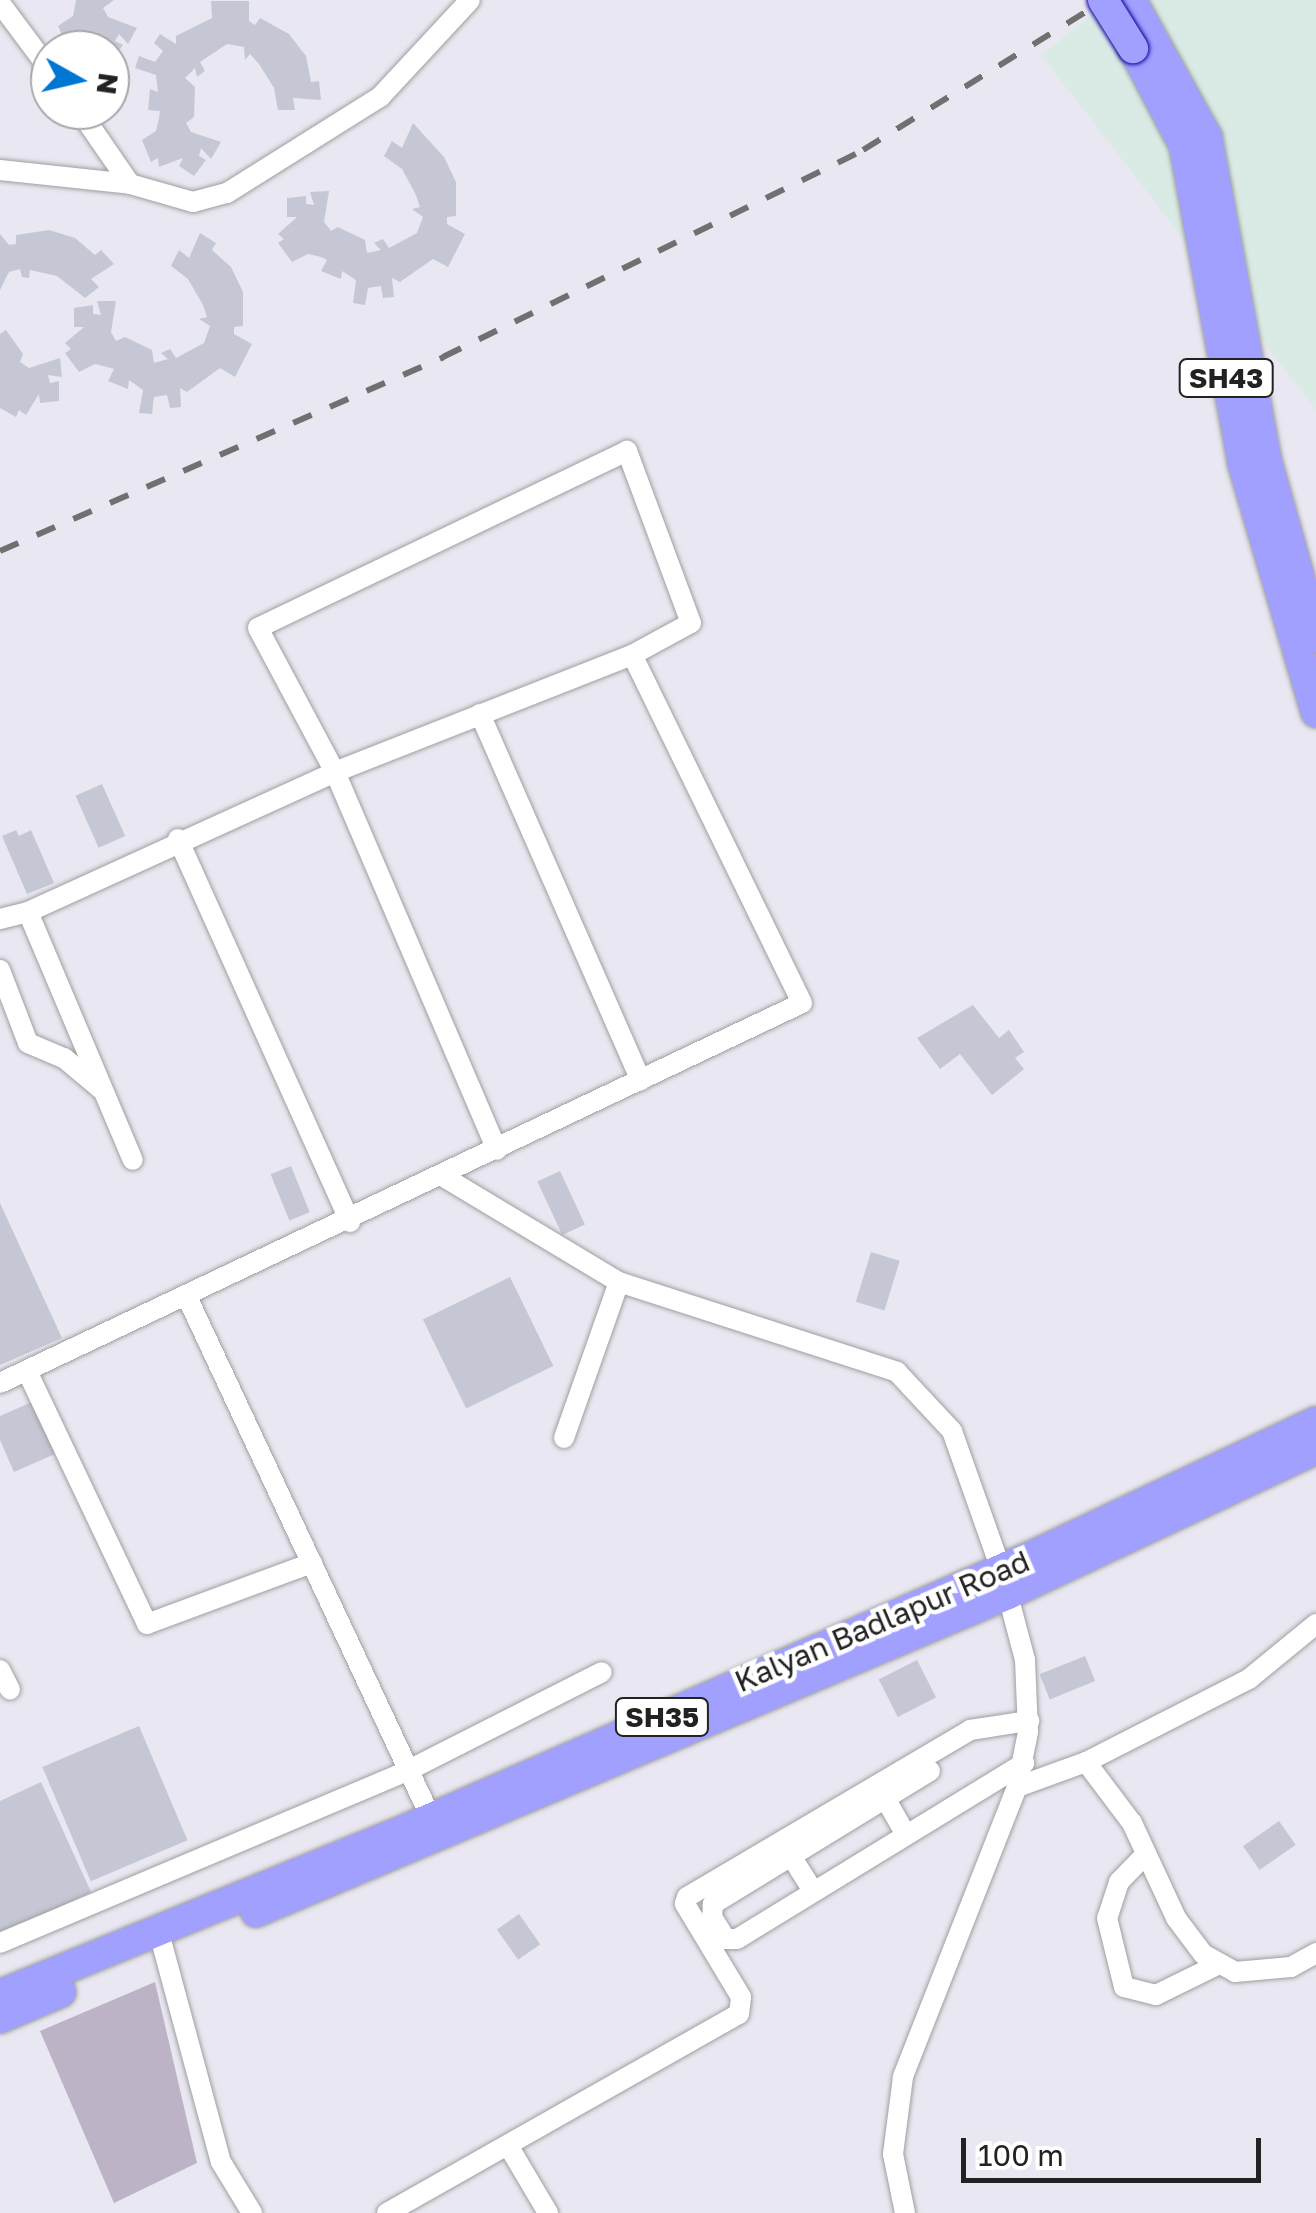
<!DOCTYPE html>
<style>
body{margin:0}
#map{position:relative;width:1316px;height:2213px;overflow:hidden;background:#e9e8f2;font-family:"Golos Text",sans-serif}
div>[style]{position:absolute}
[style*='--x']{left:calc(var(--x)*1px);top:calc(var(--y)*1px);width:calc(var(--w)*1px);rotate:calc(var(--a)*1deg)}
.industrial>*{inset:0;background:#daebe5}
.construction>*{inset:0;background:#bcb3c7}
.building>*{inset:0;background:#c5c7d5;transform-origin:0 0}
.roads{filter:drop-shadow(0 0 2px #9f9f9f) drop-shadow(0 0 2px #9f9f9f)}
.street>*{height:20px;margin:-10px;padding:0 10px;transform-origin:10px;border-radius:10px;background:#fff}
.primary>*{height:30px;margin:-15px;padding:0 15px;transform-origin:15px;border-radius:15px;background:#a1a0ff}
.rail>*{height:6px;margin-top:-3px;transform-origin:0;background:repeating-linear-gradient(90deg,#707070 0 20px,transparent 0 40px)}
.bridges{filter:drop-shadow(0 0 2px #11009f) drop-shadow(0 0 2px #11009f)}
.primary-bridge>*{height:30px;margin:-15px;padding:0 15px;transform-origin:15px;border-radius:15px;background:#a1a0ff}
span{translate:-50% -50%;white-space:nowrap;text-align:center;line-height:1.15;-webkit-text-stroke:9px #fff;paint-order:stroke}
.shield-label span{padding:2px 8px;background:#fff;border:2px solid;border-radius:8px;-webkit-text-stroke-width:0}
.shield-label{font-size:28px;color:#222;font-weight:700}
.street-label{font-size:30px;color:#222}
.north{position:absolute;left:30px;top:30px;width:100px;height:100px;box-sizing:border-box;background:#fff;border:2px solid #a7a7a7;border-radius:50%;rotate:98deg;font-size:28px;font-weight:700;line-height:40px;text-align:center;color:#222}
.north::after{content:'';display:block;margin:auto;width:35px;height:45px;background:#0076d3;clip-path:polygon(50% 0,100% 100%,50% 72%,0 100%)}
.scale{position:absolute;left:961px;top:2138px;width:300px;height:45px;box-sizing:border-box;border:5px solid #222;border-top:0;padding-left:12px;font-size:30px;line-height:35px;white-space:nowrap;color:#222;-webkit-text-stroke:8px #fff;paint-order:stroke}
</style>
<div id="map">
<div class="industrial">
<i style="clip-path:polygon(1110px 0,1316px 0,1316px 410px,1041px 55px)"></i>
</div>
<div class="construction">
<i style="clip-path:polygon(155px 1982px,197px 2163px,114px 2203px,40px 2031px)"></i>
</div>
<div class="building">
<i style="clip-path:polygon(76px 0,114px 0,103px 8px,108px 17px,137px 28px,128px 44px,119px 34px,115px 41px,123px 45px,110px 63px,110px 50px,96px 50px,100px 43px,68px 48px,58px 26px,73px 16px)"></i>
<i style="clip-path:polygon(211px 1px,249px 1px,249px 21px,255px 25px,260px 18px,289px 34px,306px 56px,311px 82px,319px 81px,321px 100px,293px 98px,295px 110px,278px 110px,274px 88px,259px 64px,250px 54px,245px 60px,244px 47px,227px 44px,200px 62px,205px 71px,197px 77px,195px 68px,185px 78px,195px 87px,194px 117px,186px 123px,191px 132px,221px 142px,211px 159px,201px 148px,199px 156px,206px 160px,194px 176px,179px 166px,183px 158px,159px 167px,158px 158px,151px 162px,142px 140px,156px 131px,159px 118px,160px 111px,148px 110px,150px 89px,158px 92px,156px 75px,135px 68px,139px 56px,155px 62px,163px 51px,154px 43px,160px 34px,176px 44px,176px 36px,212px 18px)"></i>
<i style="clip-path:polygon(413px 123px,444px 157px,456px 182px,456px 216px,447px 217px,447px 224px,465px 234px,448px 267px,433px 259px,400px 282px,392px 278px,394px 297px,383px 298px,381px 286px,368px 288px,365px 305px,353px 303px,356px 280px,342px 271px,341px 279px,321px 271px,327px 260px,321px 257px,308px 254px,292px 262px,278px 243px,284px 239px,278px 234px,297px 217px,287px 217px,287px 198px,306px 196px,306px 204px,314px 205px,310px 192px,329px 191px,324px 222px,331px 231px,338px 227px,365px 240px,367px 253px,381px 250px,374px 243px,383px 239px,389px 248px,417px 233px,423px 217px,412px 209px,420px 207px,416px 195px,402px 169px,384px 156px,392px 141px,402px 148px)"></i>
<i style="clip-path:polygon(49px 230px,75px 238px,95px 255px,101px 250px,114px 264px,91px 279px,99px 287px,85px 298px,57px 276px,30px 270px,29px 278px,22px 277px,20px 269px,9px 272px,0 290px,0 234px,9px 245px,16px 244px,16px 235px)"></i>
<i style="clip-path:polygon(200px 233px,216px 243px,212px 250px,231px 267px,243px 292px,243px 326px,234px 327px,234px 334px,252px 344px,235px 377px,220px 368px,187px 392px,180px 388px,181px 407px,170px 408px,167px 395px,154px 397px,152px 414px,139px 413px,143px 390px,129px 380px,128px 389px,108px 381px,114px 369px,107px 367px,95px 364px,79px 372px,65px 353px,71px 349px,65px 343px,84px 327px,74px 327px,74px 308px,93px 305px,93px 314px,101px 315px,97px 301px,116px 301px,111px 332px,116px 341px,125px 337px,152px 350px,154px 363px,168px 359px,161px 353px,170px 349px,176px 358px,204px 343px,210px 326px,199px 319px,207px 317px,203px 305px,188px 279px,171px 266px,179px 250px,189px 258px)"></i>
<i style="clip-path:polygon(6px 330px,23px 354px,20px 362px,29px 368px,60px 358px,62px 377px,48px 375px,50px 383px,59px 381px,59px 401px,40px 403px,39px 394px,26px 415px,19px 410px,16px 417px,0 408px,0 334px)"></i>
<i style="left:102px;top:784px;width:57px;height:29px;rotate:66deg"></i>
<i style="clip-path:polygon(16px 830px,19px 836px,31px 830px,54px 883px,27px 894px,2px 836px)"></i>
<i style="clip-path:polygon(973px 1005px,999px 1038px,1009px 1030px,1024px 1052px,1015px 1058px,1024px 1069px,992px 1095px,960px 1054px,940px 1069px,917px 1038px)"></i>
<i style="left:291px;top:1166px;width:50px;height:22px;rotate:68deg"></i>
<i style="left:560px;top:1171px;width:59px;height:25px;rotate:65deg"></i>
<i style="clip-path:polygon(0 1203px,62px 1338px,0 1365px)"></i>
<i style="left:871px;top:1252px;width:30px;height:52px;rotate:17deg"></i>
<i style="left:510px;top:1277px;width:99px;height:97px;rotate:64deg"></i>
<i style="clip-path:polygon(32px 1402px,55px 1454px,14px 1472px,0 1440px,0 1416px)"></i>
<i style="left:1085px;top:1656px;width:27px;height:49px;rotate:68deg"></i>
<i style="left:917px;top:1660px;width:42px;height:43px;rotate:63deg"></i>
<i style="left:139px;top:1726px;width:124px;height:105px;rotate:67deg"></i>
<i style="clip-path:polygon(41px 1782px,91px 1892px,0 1935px,0 1801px)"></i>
<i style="left:1279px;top:1821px;width:29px;height:44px;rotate:55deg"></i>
<i style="left:519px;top:1914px;width:37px;height:27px;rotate:55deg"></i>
</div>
<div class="roads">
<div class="street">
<i style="--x:0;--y:3;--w:84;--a:53.3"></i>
<i style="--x:79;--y:110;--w:90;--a:55.4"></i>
<i style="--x:130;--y:184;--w:66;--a:15.9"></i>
<i style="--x:193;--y:202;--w:35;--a:-15"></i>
<i style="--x:227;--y:193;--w:181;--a:-32.1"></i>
<i style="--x:380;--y:97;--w:132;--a:-47.1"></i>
<i style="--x:0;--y:170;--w:131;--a:6.1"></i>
<i style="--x:480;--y:714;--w:400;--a:66.3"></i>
<i style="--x:178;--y:839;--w:420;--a:65.8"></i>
<i style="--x:28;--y:912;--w:269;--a:67.1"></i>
<i style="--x:0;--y:919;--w:29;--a:-14"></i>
<i style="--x:28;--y:912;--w:337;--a:-24.5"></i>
<i style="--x:335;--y:772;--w:319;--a:-21.5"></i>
<i style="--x:632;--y:655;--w:67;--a:-28.5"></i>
<i style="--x:691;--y:623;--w:184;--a:-110.4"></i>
<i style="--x:627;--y:451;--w:409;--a:154.4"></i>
<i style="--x:258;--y:628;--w:163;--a:61.9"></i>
<i style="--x:335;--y:772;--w:411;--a:66.8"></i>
<i style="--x:0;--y:970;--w:78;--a:69"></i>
<i style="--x:28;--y:1043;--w:39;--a:23"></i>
<i style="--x:64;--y:1058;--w:48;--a:40"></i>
<i style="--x:444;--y:1177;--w:204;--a:31"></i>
<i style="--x:619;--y:1282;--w:292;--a:17.9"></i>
<i style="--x:897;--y:1372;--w:81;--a:47"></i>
<i style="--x:952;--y:1431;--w:146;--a:70.5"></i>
<i style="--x:1001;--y:1569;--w:94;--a:75.2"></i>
<i style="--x:1025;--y:1660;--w:72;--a:87.6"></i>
<i style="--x:1028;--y:1732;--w:56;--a:101.3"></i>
<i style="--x:1017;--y:1787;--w:312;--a:111.5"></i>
<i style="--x:903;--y:2077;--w:78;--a:97.4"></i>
<i style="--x:893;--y:2154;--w:60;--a:78.5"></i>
<i style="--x:188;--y:1299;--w:573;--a:64.91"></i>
<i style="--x:27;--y:1371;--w:280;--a:64.6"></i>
<i style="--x:147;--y:1624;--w:176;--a:-20.3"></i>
<i style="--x:0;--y:1383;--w:887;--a:-25.35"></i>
<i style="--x:802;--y:1003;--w:387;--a:-116"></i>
<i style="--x:564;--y:1438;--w:165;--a:-70.6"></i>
<i style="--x:0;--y:1670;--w:22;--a:63"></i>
<i style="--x:1086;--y:1762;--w:76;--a:53"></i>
<i style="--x:1132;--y:1823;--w:105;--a:65.1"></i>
<i style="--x:1176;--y:1918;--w:45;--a:53.1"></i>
<i style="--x:1203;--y:1954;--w:37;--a:29"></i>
<i style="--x:1235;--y:1972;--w:56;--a:-5.1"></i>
<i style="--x:1291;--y:1967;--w:29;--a:-29"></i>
<i style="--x:930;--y:1771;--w:255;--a:148.5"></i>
<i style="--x:713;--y:1904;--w:13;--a:94"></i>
<i style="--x:712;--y:1917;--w:26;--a:58"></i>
<i style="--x:726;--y:1939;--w:11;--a:0"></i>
<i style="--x:737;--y:1939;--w:337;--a:-31.5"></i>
<i style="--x:1017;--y:1787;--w:73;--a:-19.9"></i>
<i style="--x:1086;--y:1762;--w:183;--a:-27"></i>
<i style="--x:1249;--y:1679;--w:87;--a:-39.4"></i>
<i style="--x:885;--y:1798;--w:40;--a:60.3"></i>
<i style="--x:1146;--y:1854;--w:39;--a:134"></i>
<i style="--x:1119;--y:1882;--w:38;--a:108"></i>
<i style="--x:1107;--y:1918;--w:71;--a:76.2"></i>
<i style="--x:1124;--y:1987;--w:33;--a:14"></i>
<i style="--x:1156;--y:1995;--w:68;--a:-26.2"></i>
<i style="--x:791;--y:1856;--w:41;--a:57.8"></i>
<i style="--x:158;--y:1929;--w:241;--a:74.9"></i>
<i style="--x:221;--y:2162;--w:60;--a:58.7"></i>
<i style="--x:0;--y:1943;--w:444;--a:-22.9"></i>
<i style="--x:409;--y:1770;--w:216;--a:-26.9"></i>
<i style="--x:509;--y:2147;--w:77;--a:59.4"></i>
<i style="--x:387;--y:2213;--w:404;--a:-29.5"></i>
<i style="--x:739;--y:2014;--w:17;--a:-83"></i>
<i style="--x:741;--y:1997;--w:109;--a:-121.1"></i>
<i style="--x:685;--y:1904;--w:7;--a:-74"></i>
<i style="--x:687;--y:1897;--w:329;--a:-30.5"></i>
<i style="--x:970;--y:1730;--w:60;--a:-8.7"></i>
</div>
<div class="primary">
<i style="--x:1131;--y:0;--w:157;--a:61"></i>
<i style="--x:1207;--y:137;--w:327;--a:79.6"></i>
<i style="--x:1266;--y:459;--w:185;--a:74.3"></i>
<i style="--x:1133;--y:48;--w:110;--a:62.3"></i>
<i style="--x:1184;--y:145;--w:324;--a:79.5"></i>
<i style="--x:1243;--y:464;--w:259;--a:73.6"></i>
<i style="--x:256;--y:1912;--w:816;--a:-22.92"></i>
<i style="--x:1008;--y:1594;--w:340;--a:-25.2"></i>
<i style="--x:0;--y:1995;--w:424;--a:-22.2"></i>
<i style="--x:393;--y:1835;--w:707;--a:-23.59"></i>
<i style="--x:1041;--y:1552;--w:304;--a:-25.3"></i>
<i style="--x:0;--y:2018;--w:66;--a:-23.1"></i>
</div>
</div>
<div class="rail">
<i style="--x:0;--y:551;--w:484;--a:-23.6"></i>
<i style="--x:443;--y:357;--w:468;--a:-26.2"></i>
<i style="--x:863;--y:150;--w:285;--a:-31.8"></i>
</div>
<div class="bridges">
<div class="primary-bridge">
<i style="--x:1103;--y:0;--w:57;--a:58"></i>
</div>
</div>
<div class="shield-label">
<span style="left:1226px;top:378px">SH43</span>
<span style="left:662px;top:1717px">SH35</span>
</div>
<div class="street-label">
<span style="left:882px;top:1621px;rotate:-23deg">Kalyan Badlapur Road</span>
</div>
<div class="north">N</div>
<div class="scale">100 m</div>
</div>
